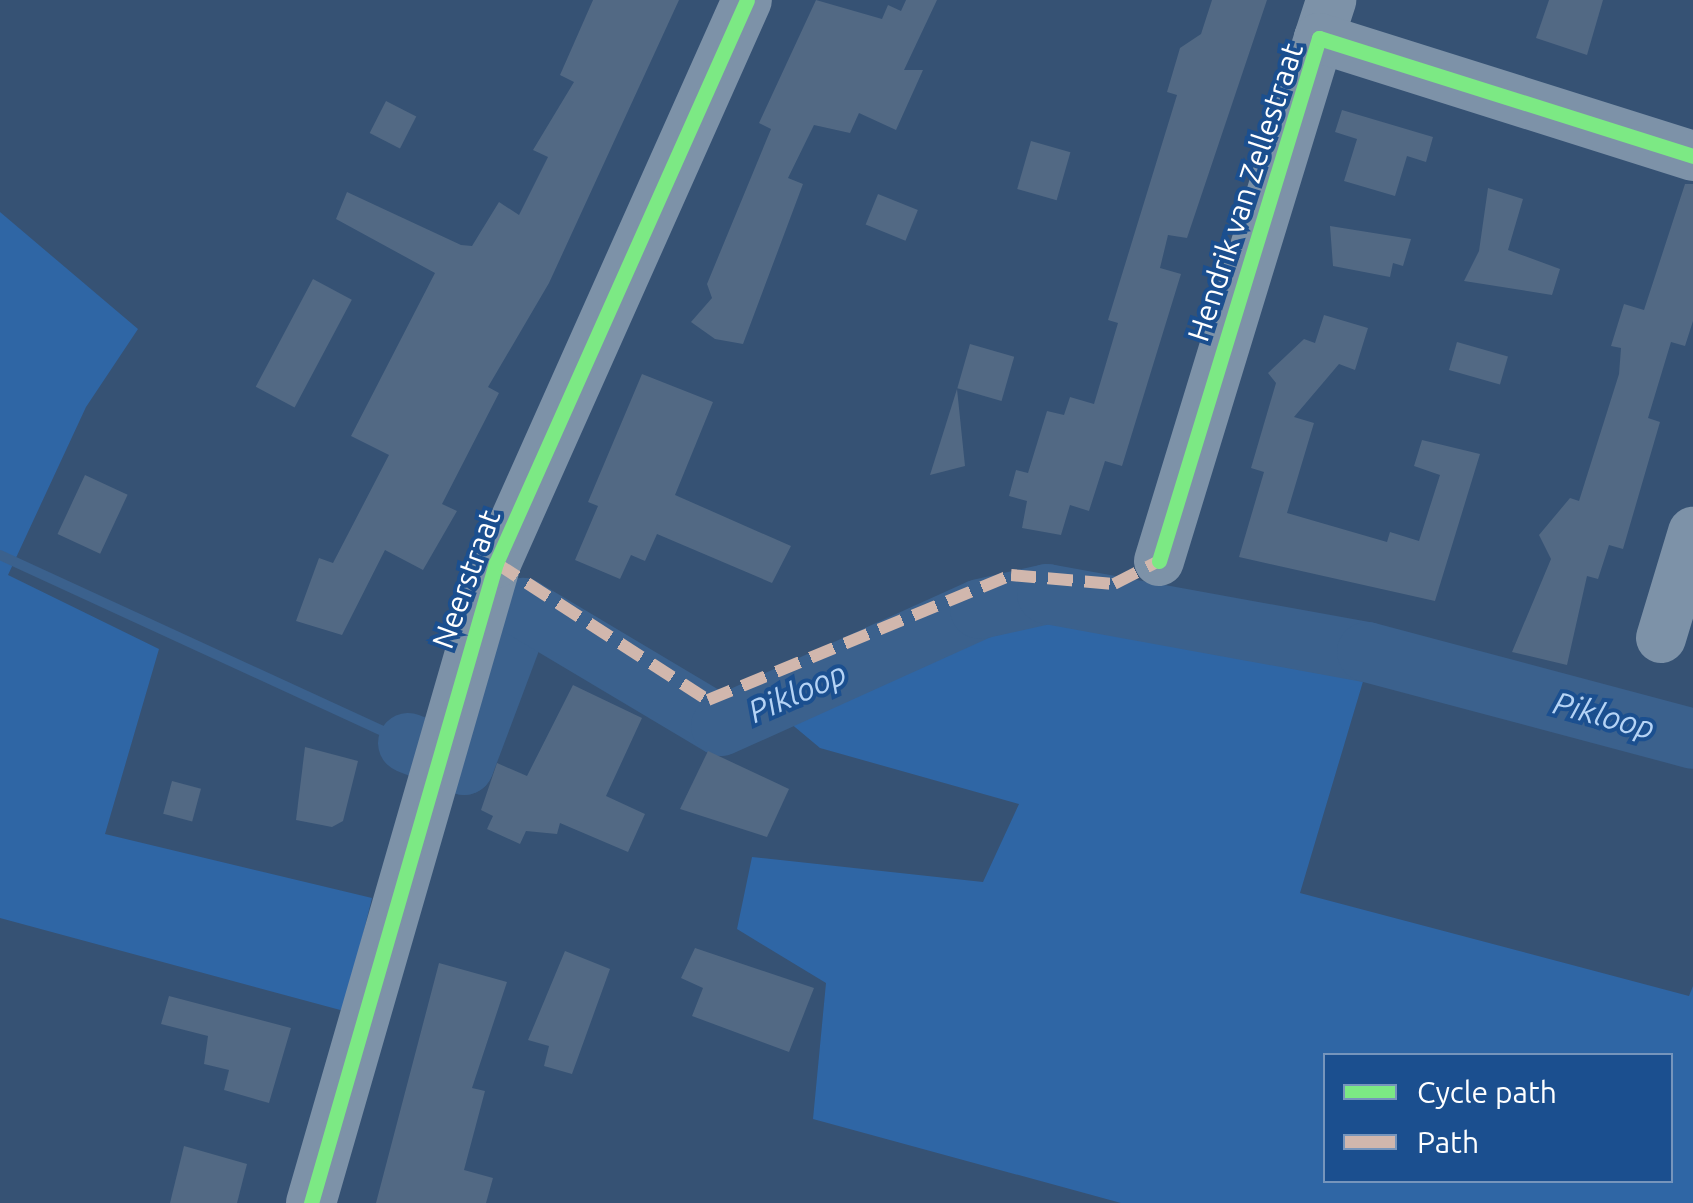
<!DOCTYPE html>
<style>
body{margin:0}
#map{position:relative;width:1693px;height:1203px;overflow:hidden;background:#365274;font-family:Ubuntu,sans-serif}
div>[style]{position:absolute}
[style*='--x']{left:calc(var(--x)*1px);top:calc(var(--y)*1px);width:calc(var(--w)*1px);rotate:calc(var(--a)*1deg)}
.green>*{inset:0;background:#2f66a5}
.stream>*{height:10px;margin:-5px;padding:0 5px;transform-origin:5px;border-radius:5px;background:#3b618d}
.river>*{height:60px;margin:-30px;padding:0 30px;transform-origin:30px;border-radius:30px;background:#3b618d}
.building>*{inset:0;background:#526984;transform-origin:0 0}
.minor>*{height:50px;margin:-25px;padding:0 25px;transform-origin:25px;border-radius:25px;background:#7d92a8}
.quiet>*{height:12px;margin-top:-6px;transform-origin:0;background:repeating-linear-gradient(90deg,#d1b7ad 0 25px,transparent 0 37px)}
.cycleway>*{height:15px;margin:-7.5px;padding:0 7.5px;transform-origin:7.5px;border-radius:7.5px;background:#7ce984}
span{translate:-50% -50%;white-space:nowrap;text-align:center;line-height:1.15;-webkit-text-stroke:8px #1b4f8f;paint-order:stroke}
.street-label{font-size:30px;color:#fff}
.water-label{font-size:32px;color:#b5d3f5;font-style:italic}
.legend{position:absolute;left:1323px;top:1053px;width:350px;height:130px;box-sizing:border-box;background:#1b4f8f;border:2px solid #7695bc;margin:0;padding:12px 18px;list-style:none;font-size:30px;color:#fff}
.legend li{display:flex;align-items:center;gap:20px;height:50px}
.legend b{width:50px;border:2px solid #7695bc}
</style>
<div id="map">
<div class="green">
<i style="clip-path:polygon(0 212px,138px 329px,86px 407px,8px 575px,159px 649px,105px 834px,372px 898px,344px 1011px,0 918px)"></i>
<i style="clip-path:polygon(evenodd,1047px 594px,1370px 658px,1300px 893px,1689px 996px,1693px 986px,1693px 1203px,1121px 1203px,813px 1119px,826px 983px,737px 929px,752px 857px,983px 882px,1019px 804px,820px 748px,752px 691px,1047px 594px,1326px 1056px,1670px 1056px,1670px 1180px,1326px 1180px,1326px 1056px)"></i>
</div>
<div class="stream">
<i style="--x:0;--y:555;--w:449;--a:24.7"></i>
</div>
<div class="river">
<i style="--x:408;--y:743;--w:60;--a:21.4"></i>
<i style="--x:464;--y:765;--w:168;--a:-69.4"></i>
<i style="--x:523;--y:608;--w:230;--a:30.8"></i>
<i style="--x:721;--y:726;--w:284;--a:-24.3"></i>
<i style="--x:980;--y:609;--w:69;--a:-12.6"></i>
<i style="--x:1047;--y:594;--w:325;--a:10.3"></i>
<i style="--x:1367;--y:652;--w:337;--a:14.9"></i>
</div>
<div class="building">
<i style="clip-path:polygon(593px 0,679px 0,549px 283px,488px 387px,499px 393px,442px 504px,457px 511px,423px 570px,385px 550px,342px 635px,296px 621px,319px 558px,333px 563px,389px 455px,351px 436px,435px 273px,336px 219px,347px 192px,461px 245px,472px 246px,499px 202px,519px 215px,548px 157px,533px 150px,574px 82px,560px 75px)"></i>
<i style="clip-path:polygon(816px 0,882px 19px,888px 5px,901px 11px,906px 0,937px 0,904px 70px,923px 70px,896px 130px,859px 113px,850px 133px,814px 125px,788px 178px,803px 184px,743px 344px,715px 339px,691px 322px,712px 298px,707px 284px,771px 129px,759px 123px)"></i>
<i style="clip-path:polygon(1212px 0,1267px 0,1187px 238px,1168px 235px,1160px 268px,1181px 274px,1122px 466px,1105px 461px,1089px 511px,1070px 505px,1061px 535px,1022px 528px,1027px 501px,1009px 496px,1016px 470px,1028px 473px,1047px 411px,1064px 415px,1070px 397px,1094px 404px,1118px 323px,1108px 320px,1177px 95px,1167px 92px,1180px 48px,1201px 34px)"></i>
<i style="clip-path:polygon(1549px 0,1603px 0,1587px 55px,1536px 38px)"></i>
<i style="left:386px;top:101px;width:34px;height:36px;rotate:27deg"></i>
<i style="clip-path:polygon(1342px 110px,1433px 137px,1426px 162px,1407px 156px,1395px 196px,1344px 181px,1357px 139px,1335px 132px)"></i>
<i style="left:1031px;top:141px;width:41px;height:50px;rotate:16deg"></i>
<i style="clip-path:polygon(1685px 184px,1693px 184px,1693px 321px,1685px 346px,1671px 342px,1648px 418px,1660px 422px,1623px 549px,1609px 545px,1598px 579px,1587px 576px,1567px 665px,1512px 652px,1551px 559px,1539px 535px,1570px 498px,1579px 501px,1619px 374px,1621px 348px,1611px 346px,1624px 304px,1644px 310px)"></i>
<i style="clip-path:polygon(1488px 188px,1523px 199px,1508px 250px,1560px 269px,1552px 295px,1464px 281px,1479px 251px)"></i>
<i style="left:878px;top:194px;width:43px;height:33px;rotate:22deg"></i>
<i style="clip-path:polygon(1330px 226px,1411px 239px,1403px 266px,1393px 263px,1390px 277px,1333px 266px)"></i>
<i style="left:313px;top:279px;width:44px;height:122px;rotate:28deg"></i>
<i style="clip-path:polygon(1324px 315px,1368px 328px,1355px 370px,1339px 364px,1294px 417px,1314px 423px,1287px 513px,1387px 542px,1390px 532px,1419px 541px,1440px 475px,1414px 466px,1422px 440px,1480px 454px,1435px 601px,1239px 557px,1264px 472px,1251px 468px,1276px 383px,1268px 373px,1304px 339px,1315px 343px)"></i>
<i style="left:1457px;top:342px;width:53px;height:29px;rotate:16deg"></i>
<i style="left:970px;top:344px;width:46px;height:46px;rotate:16deg"></i>
<i style="clip-path:polygon(642px 374px,713px 402px,675px 495px,791px 546px,772px 583px,657px 534px,645px 561px,631px 555px,620px 579px,575px 560px,598px 506px,588px 502px)"></i>
<i style="clip-path:polygon(957px 389px,965px 466px,930px 475px)"></i>
<i style="left:85px;top:475px;width:47px;height:65px;rotate:25deg"></i>
<i style="clip-path:polygon(573px 685px,642px 718px,606px 796px,645px 814px,628px 852px,560px 823px,557px 834px,526px 831px,520px 844px,487px 829px,493px 816px,481px 810px,497px 763px,527px 776px)"></i>
<i style="clip-path:polygon(305px 747px,358px 761px,343px 821px,332px 827px,296px 820px)"></i>
<i style="clip-path:polygon(708px 751px,789px 789px,767px 837px,680px 809px)"></i>
<i style="left:172px;top:781px;width:30px;height:34px;rotate:15deg"></i>
<i style="clip-path:polygon(695px 948px,814px 988px,789px 1052px,692px 1016px,703px 988px,681px 978px)"></i>
<i style="clip-path:polygon(565px 951px,610px 969px,572px 1074px,544px 1066px,549px 1046px,528px 1040px)"></i>
<i style="clip-path:polygon(439px 963px,507px 982px,472px 1088px,485px 1091px,464px 1170px,493px 1178px,486px 1203px,376px 1203px)"></i>
<i style="clip-path:polygon(169px 996px,291px 1028px,269px 1103px,224px 1090px,229px 1070px,204px 1064px,208px 1036px,161px 1024px)"></i>
<i style="clip-path:polygon(184px 1146px,247px 1164px,237px 1203px,170px 1203px)"></i>
</div>
<div class="minor">
<i style="--x:1319;--y:38;--w:40;--a:-72"></i>
<i style="--x:1159;--y:561;--w:547;--a:-72.99"></i>
<i style="--x:1319;--y:38;--w:392;--a:17.5"></i>
<i style="--x:1661;--y:638;--w:111;--a:-73.2"></i>
<i style="--x:311;--y:1203;--w:666;--a:-73.88"></i>
<i style="--x:496;--y:563;--w:616;--a:-65.97"></i>
</div>
<div class="quiet">
<i style="--x:496;--y:563;--w:252;--a:32.9"></i>
<i style="--x:708;--y:700;--w:328;--a:-22.4"></i>
<i style="--x:1011;--y:575;--w:103;--a:5"></i>
<i style="--x:1114;--y:584;--w:51;--a:-27.1"></i>
</div>
<div class="cycleway">
<i style="--x:1159;--y:561;--w:547;--a:-72.99"></i>
<i style="--x:1319;--y:38;--w:392;--a:17.5"></i>
<i style="--x:311;--y:1203;--w:666;--a:-73.88"></i>
<i style="--x:496;--y:563;--w:616;--a:-65.97"></i>
</div>
<div class="street-label">
<span style="left:1245px;top:192px;rotate:-72deg">Hendrik van Zellestraat</span>
<span style="left:466px;top:579px;rotate:-70deg">Neerstraat</span>
</div>
<div class="water-label">
<span style="left:797px;top:692px;rotate:-24deg">Pikloop</span>
<span style="left:1604px;top:715px;rotate:15deg">Pikloop</span>
</div>
<ul class="legend">
<li><b style="height:12px;background:#7ce984"></b>Cycle path</li>
<li><b style="height:12px;background:#d1b7ad"></b>Path</li>
</ul>
</div>
